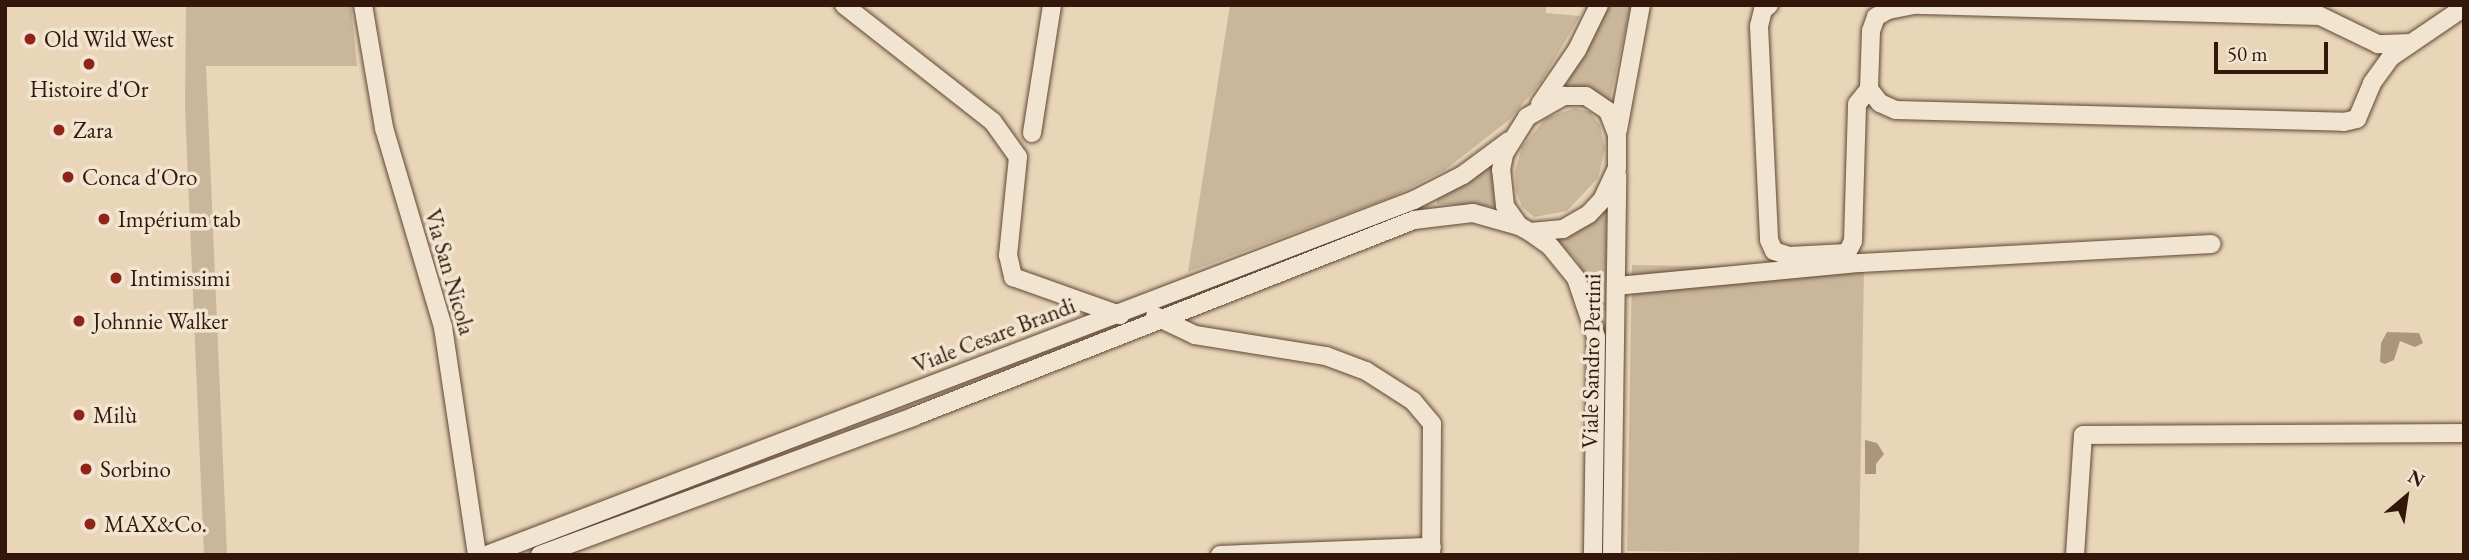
<!DOCTYPE html>
<meta charset="utf-8">
<style>
body{margin:0}
#map{position:relative;width:2469px;height:560px;overflow:hidden;background:#e9d6b8;font-family:"EB Garamond",serif}
div>[style]{position:absolute}
[style*='--x']{left:calc(var(--x)*1px);top:calc(var(--y)*1px);width:calc(var(--w)*1px);rotate:calc(var(--a)*1deg)}
.green>*{inset:0;background:#cab69a;transform-origin:0 0}
.water>*{inset:0;background:#ab957d}
.roads{filter:drop-shadow(0 0 2px #604736) drop-shadow(0 0 2px #604736)}
.minor>*{height:18px;margin:-9px;padding:0 9px;transform-origin:9px;border-radius:9px;background:#f1e4d1}
.dots>*{width:19px;height:19px;translate:-50% -50%;box-sizing:border-box;border:4px solid #f1e4d1;border-radius:50%}
span{translate:-50% -50%;white-space:nowrap;text-align:center;line-height:1.15;-webkit-text-stroke:7px #f1e4d1;paint-order:stroke}
.poi-label{font-size:23px;color:#33170a}
.left{translate:0 -50%;text-align:left}
.street-label{font-size:23px;color:#33170a}
.frame{position:absolute;inset:0;border:7px solid #33170a;pointer-events:none}
.north{position:absolute;left:2371px;top:462px;width:70px;height:70px;-webkit-text-stroke:5px #f1e4d1;paint-order:stroke;rotate:29deg;font-size:19px;font-weight:700;line-height:28px;text-align:center;color:#33170a}
.north::after{content:'';display:block;margin:auto;width:24px;height:32px;background:#33170a;clip-path:polygon(50% 0,100% 100%,50% 72%,0 100%)}
.scale{position:absolute;left:2214px;top:42px;width:114px;height:32px;box-sizing:border-box;border:4px solid #33170a;border-top:0;padding-left:9px;font-size:21px;line-height:24px;white-space:nowrap;color:#33170a;-webkit-text-stroke:5px #f1e4d1;paint-order:stroke}
</style>
<div id="map">
<div class="green">
<i style="clip-path:polygon(186px 5px,351px 5px,357px 66px,206px 66px,227px 555px,204px 555px,185px 107px)"></i>
<i style="clip-path:polygon(1230px 5px,1546px 5px,1546px 13px,1580px 16px,1541px 82px,1509px 120px,1445px 170px,1392px 197px,1188px 272px)"></i>
<i style="clip-path:polygon(1610px 5px,1631px 5px,1609px 103px,1565px 90px,1565px 86px)"></i>
<i style="clip-path:polygon(1575px 108px,1590px 112px,1600px 125px,1605px 149px,1598px 178px,1567px 211px,1534px 217px,1522px 207px,1516px 191px,1515px 171px,1522px 147px,1546px 118px)"></i>
<i style="clip-path:polygon(1494px 162px,1498px 207px,1437px 204px,1436px 200px)"></i>
<i style="clip-path:polygon(1607px 206px,1606px 310px,1604px 312px,1577px 261px,1556px 238px)"></i>
<i style="left:1864px;top:269px;width:286px;height:232px;rotate:91deg"></i>
</div>
<div class="water">
<i style="clip-path:polygon(2387px 332px,2419px 333px,2423px 343px,2415px 347px,2400px 341px,2394px 360px,2385px 364px,2380px 362px,2381px 343px)"></i>
<i style="clip-path:polygon(1865px 440px,1877px 443px,1884px 454px,1876px 464px,1876px 474px,1865px 474px)"></i>
</div>
<div class="roads">
<div class="minor">
<i style="--x:363;--y:5;--w:125;--a:80.3"></i>
<i style="--x:384;--y:128;--w:208;--a:73.5"></i>
<i style="--x:443;--y:327;--w:231;--a:81.5"></i>
<i style="--x:844;--y:5;--w:189;--a:38.1"></i>
<i style="--x:993;--y:122;--w:43;--a:54.5"></i>
<i style="--x:1018;--y:157;--w:99;--a:95.8"></i>
<i style="--x:1008;--y:255;--w:23;--a:77"></i>
<i style="--x:1013;--y:277;--w:114;--a:19.6"></i>
<i style="--x:1769;--y:5;--w:8;--a:140"></i>
<i style="--x:1763;--y:10;--w:16;--a:104"></i>
<i style="--x:1759;--y:26;--w:214;--a:87.3"></i>
<i style="--x:1769;--y:240;--w:12;--a:66"></i>
<i style="--x:1774;--y:251;--w:16;--a:18"></i>
<i style="--x:1789;--y:256;--w:58;--a:-3"></i>
<i style="--x:1847;--y:253;--w:13;--a:-63"></i>
<i style="--x:1853;--y:241;--w:137;--a:-88.3"></i>
<i style="--x:1857;--y:104;--w:19;--a:-51"></i>
<i style="--x:2411;--y:43;--w:33;--a:178"></i>
<i style="--x:2378;--y:44;--w:64;--a:-154.2"></i>
<i style="--x:2320;--y:16;--w:406;--a:-178.4"></i>
<i style="--x:1914;--y:5;--w:26;--a:169"></i>
<i style="--x:1888;--y:10;--w:14;--a:150"></i>
<i style="--x:1876;--y:17;--w:15;--a:110"></i>
<i style="--x:1871;--y:31;--w:58;--a:92"></i>
<i style="--x:1869;--y:89;--w:18;--a:52"></i>
<i style="--x:1880;--y:103;--w:17;--a:24"></i>
<i style="--x:1896;--y:110;--w:448;--a:1.5"></i>
<i style="--x:2344;--y:122;--w:13;--a:-13"></i>
<i style="--x:2357;--y:119;--w:39;--a:-67"></i>
<i style="--x:2372;--y:83;--w:32;--a:-54"></i>
<i style="--x:2391;--y:57;--w:87;--a:-34.2"></i>
<i style="--x:1564;--y:96;--w:22;--a:0"></i>
<i style="--x:1586;--y:96;--w:27;--a:34"></i>
<i style="--x:1608;--y:111;--w:25;--a:69"></i>
<i style="--x:1617;--y:134;--w:34;--a:90"></i>
<i style="--x:1617;--y:168;--w:35;--a:115"></i>
<i style="--x:1602;--y:200;--w:19;--a:133"></i>
<i style="--x:1589;--y:214;--w:30;--a:150"></i>
<i style="--x:1563;--y:229;--w:33;--a:175"></i>
<i style="--x:1530;--y:232;--w:13;--a:-151"></i>
<i style="--x:1519;--y:226;--w:24;--a:-125"></i>
<i style="--x:1505;--y:206;--w:36;--a:-96"></i>
<i style="--x:1501;--y:170;--w:16;--a:-79"></i>
<i style="--x:1504;--y:154;--w:44;--a:-58.1"></i>
<i style="--x:1527;--y:117;--w:43;--a:-29.6"></i>
<i style="--x:1540;--y:104;--w:65;--a:-55.6"></i>
<i style="--x:1577;--y:50;--w:50;--a:-63.9"></i>
<i style="--x:1618;--y:130;--w:127;--a:-79.6"></i>
<i style="--x:1032;--y:133;--w:130;--a:-81.1"></i>
<i style="--x:1530;--y:232;--w:24;--a:35"></i>
<i style="--x:1550;--y:246;--w:41;--a:50.9"></i>
<i style="--x:1576;--y:278;--w:62;--a:71.3"></i>
<i style="--x:1596;--y:337;--w:218;--a:90.8"></i>
<i style="--x:1616;--y:286;--w:245;--a:-5.4"></i>
<i style="--x:1860;--y:263;--w:352;--a:-3.1"></i>
<i style="--x:1155;--y:316;--w:44;--a:25.4"></i>
<i style="--x:1195;--y:335;--w:133;--a:9.1"></i>
<i style="--x:1326;--y:356;--w:43;--a:20.6"></i>
<i style="--x:1366;--y:371;--w:56;--a:32.6"></i>
<i style="--x:1413;--y:401;--w:30;--a:50"></i>
<i style="--x:1432;--y:424;--w:131;--a:90.4"></i>
<i style="--x:487;--y:555;--w:993;--a:-20.95"></i>
<i style="--x:1414;--y:200;--w:55;--a:-27"></i>
<i style="--x:1463;--y:175;--w:57;--a:-36.5"></i>
<i style="--x:540;--y:555;--w:400;--a:-20.3"></i>
<i style="--x:915;--y:416;--w:536;--a:-21.44"></i>
<i style="--x:1414;--y:220;--w:59;--a:-6.8"></i>
<i style="--x:1473;--y:213;--w:48;--a:15.8"></i>
<i style="--x:1220;--y:555;--w:212;--a:-2.2"></i>
<i style="--x:1612;--y:555;--w:380;--a:-89.2"></i>
<i style="--x:2075;--y:555;--w:120;--a:-86.2"></i>
<i style="--x:2083;--y:435;--w:381;--a:-0.3"></i>
</div>
</div>
<div class="dots">
<i style="left:30px;top:39px;background:#8f2418"></i>
<i style="left:89px;top:64px;background:#8f2418"></i>
<i style="left:59px;top:130px;background:#8f2418"></i>
<i style="left:68px;top:177px;background:#8f2418"></i>
<i style="left:104px;top:219px;background:#8f2418"></i>
<i style="left:116px;top:278px;background:#8f2418"></i>
<i style="left:79px;top:321px;background:#8f2418"></i>
<i style="left:79px;top:415px;background:#8f2418"></i>
<i style="left:86px;top:469px;background:#8f2418"></i>
<i style="left:90px;top:524px;background:#8f2418"></i>
</div>
<div class="poi-label">
<span class="left" style="left:44px;top:39px">Old Wild West</span>
<span style="left:89px;top:89px">Histoire d'Or</span>
<span class="left" style="left:73px;top:130px">Zara</span>
<span class="left" style="left:82px;top:177px">Conca d'Oro</span>
<span class="left" style="left:118px;top:219px">Impérium tab</span>
<span class="left" style="left:130px;top:278px">Intimissimi</span>
<span class="left" style="left:93px;top:321px">Johnnie Walker</span>
<span class="left" style="left:93px;top:415px">Milù</span>
<span class="left" style="left:100px;top:469px">Sorbino</span>
<span class="left" style="left:104px;top:524px">MAX&amp;Co.</span>
</div>
<div class="street-label">
<span style="left:450px;top:272px;rotate:74deg">Via San Nicola</span>
<span style="left:994px;top:335px;rotate:-21deg">Viale Cesare Brandi</span>
<span style="left:1591px;top:361px;rotate:-89deg">Viale Sandro Pertini</span>
</div>
<div class="frame"></div>
<div class="north">N</div>
<div class="scale">50 m</div>
</div>
